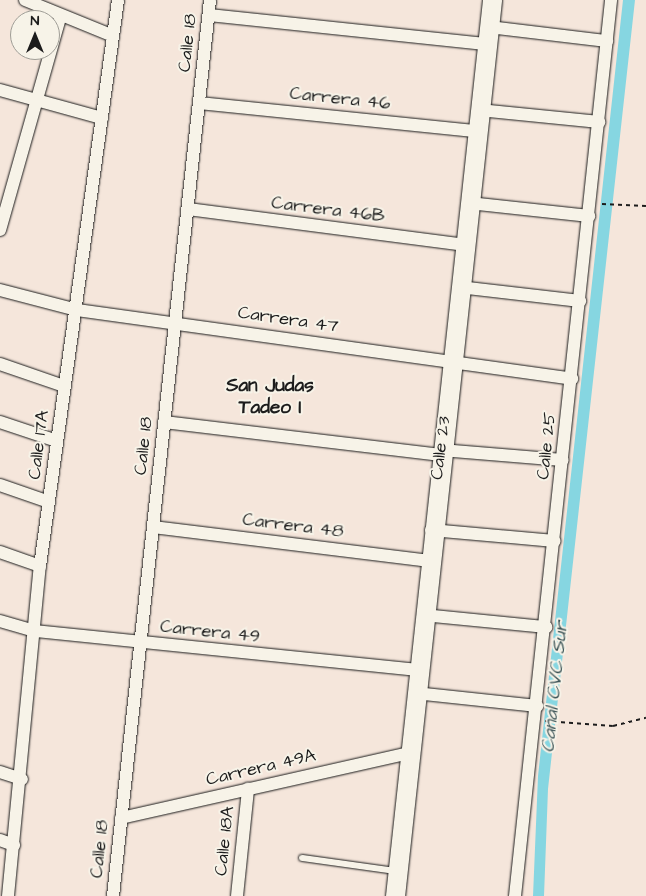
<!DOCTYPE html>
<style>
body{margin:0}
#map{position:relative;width:646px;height:896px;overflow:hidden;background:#f5e6db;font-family:"Architects Daughter",sans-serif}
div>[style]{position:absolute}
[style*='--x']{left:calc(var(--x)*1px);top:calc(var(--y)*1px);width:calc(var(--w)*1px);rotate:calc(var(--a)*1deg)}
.water>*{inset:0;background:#86d6e1}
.path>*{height:2px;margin-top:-1px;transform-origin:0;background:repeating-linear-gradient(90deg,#1c1c1c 0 4px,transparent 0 8px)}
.roads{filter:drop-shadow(0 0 1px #1c1c1c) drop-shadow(0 0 1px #1c1c1c)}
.service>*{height:6px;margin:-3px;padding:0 3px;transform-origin:3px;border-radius:3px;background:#f7f3e8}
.minor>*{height:12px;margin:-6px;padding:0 6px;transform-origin:6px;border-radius:6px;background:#f7f3e8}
.primary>*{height:19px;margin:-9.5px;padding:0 9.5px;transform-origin:9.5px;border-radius:9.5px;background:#f7f3e8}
span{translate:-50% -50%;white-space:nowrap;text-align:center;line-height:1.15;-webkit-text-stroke:4px #f7f3e8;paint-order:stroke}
.street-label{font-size:18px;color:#1c1c1c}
.neighbourhood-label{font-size:19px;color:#1c1c1c;font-weight:700}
.water-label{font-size:19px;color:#3c5457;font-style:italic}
.north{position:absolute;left:10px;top:10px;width:50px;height:50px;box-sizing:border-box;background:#f7f3e8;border:1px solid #9f9d96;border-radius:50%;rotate:0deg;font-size:14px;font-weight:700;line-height:20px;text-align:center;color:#1c1c1c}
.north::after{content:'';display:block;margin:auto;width:18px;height:22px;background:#1c1c1c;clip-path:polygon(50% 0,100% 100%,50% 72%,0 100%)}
</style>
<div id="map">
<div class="water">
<i style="clip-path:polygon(623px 0,635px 0,548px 789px,544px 896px,533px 896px,538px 776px)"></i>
</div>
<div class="path">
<i style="--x:602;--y:204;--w:44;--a:2.6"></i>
<i style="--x:545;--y:721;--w:68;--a:4.2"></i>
<i style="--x:613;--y:726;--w:34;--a:-14"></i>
</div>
<div class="roads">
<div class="service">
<i style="--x:302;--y:858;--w:95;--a:7.9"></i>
</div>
<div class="minor">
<i style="--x:25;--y:0;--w:95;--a:22.2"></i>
<i style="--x:209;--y:15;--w:280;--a:6"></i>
<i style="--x:489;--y:27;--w:119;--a:6.8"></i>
<i style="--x:0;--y:90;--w:106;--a:15.4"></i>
<i style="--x:199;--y:103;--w:279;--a:5.8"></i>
<i style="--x:479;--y:110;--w:121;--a:5.7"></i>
<i style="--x:469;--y:203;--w:121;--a:6.2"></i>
<i style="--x:188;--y:209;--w:278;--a:7.4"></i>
<i style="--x:0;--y:230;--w:223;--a:-74.2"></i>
<i style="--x:459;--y:287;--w:122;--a:6.6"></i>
<i style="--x:0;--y:290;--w:80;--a:14.6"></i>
<i style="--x:77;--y:310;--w:500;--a:7.9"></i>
<i style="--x:0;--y:364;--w:68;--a:19"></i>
<i style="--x:0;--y:422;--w:60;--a:18.4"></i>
<i style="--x:164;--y:422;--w:279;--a:6.8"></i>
<i style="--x:441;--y:450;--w:122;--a:4.7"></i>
<i style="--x:0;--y:485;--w:52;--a:19.1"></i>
<i style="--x:153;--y:527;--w:277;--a:7"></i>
<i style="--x:431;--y:530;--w:124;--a:5.1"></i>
<i style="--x:0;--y:552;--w:42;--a:19.3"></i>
<i style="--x:423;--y:615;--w:124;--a:5.6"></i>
<i style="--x:0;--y:621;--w:36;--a:16"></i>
<i style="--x:35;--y:631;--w:384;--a:5.8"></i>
<i style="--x:415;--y:693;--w:123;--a:6.1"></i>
<i style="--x:0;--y:772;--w:23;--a:18"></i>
<i style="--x:121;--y:818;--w:295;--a:-12.7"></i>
<i style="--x:0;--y:840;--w:15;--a:20"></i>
<i style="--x:8;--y:896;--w:332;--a:-84.5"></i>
<i style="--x:40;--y:566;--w:571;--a:-82.15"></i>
<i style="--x:113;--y:896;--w:901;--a:-83.82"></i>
<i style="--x:237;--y:896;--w:108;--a:-84.1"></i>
<i style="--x:515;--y:896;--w:901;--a:-83.88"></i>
</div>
<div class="primary">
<i style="--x:395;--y:896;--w:901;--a:-83.82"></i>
</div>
</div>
<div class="street-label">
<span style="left:188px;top:43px;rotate:-84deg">Calle 18</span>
<span style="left:340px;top:99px;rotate:6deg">Carrera 46</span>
<span style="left:328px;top:210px;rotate:7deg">Carrera 46B</span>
<span style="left:288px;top:320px;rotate:8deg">Carrera 47</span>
<span style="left:39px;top:445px;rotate:-83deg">Calle 17A</span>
<span style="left:144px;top:446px;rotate:-84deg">Calle 18</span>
<span style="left:547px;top:446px;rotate:-84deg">Calle 25</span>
<span style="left:441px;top:448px;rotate:-83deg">Calle 23</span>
<span style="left:293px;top:526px;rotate:7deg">Carrera 48</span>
<span style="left:210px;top:632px;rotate:6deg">Carrera 49</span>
<span style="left:261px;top:768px;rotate:-13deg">Carrera 49A</span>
<span style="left:225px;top:841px;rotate:-84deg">Calle 18A</span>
<span style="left:100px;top:849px;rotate:-84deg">Calle 18</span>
</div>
<div class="neighbourhood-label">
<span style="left:270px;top:397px">San Judas<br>Tadeo I</span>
</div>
<div class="water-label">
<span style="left:555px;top:687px;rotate:-84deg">Canal CVC Sur</span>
</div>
<div class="north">N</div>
</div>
